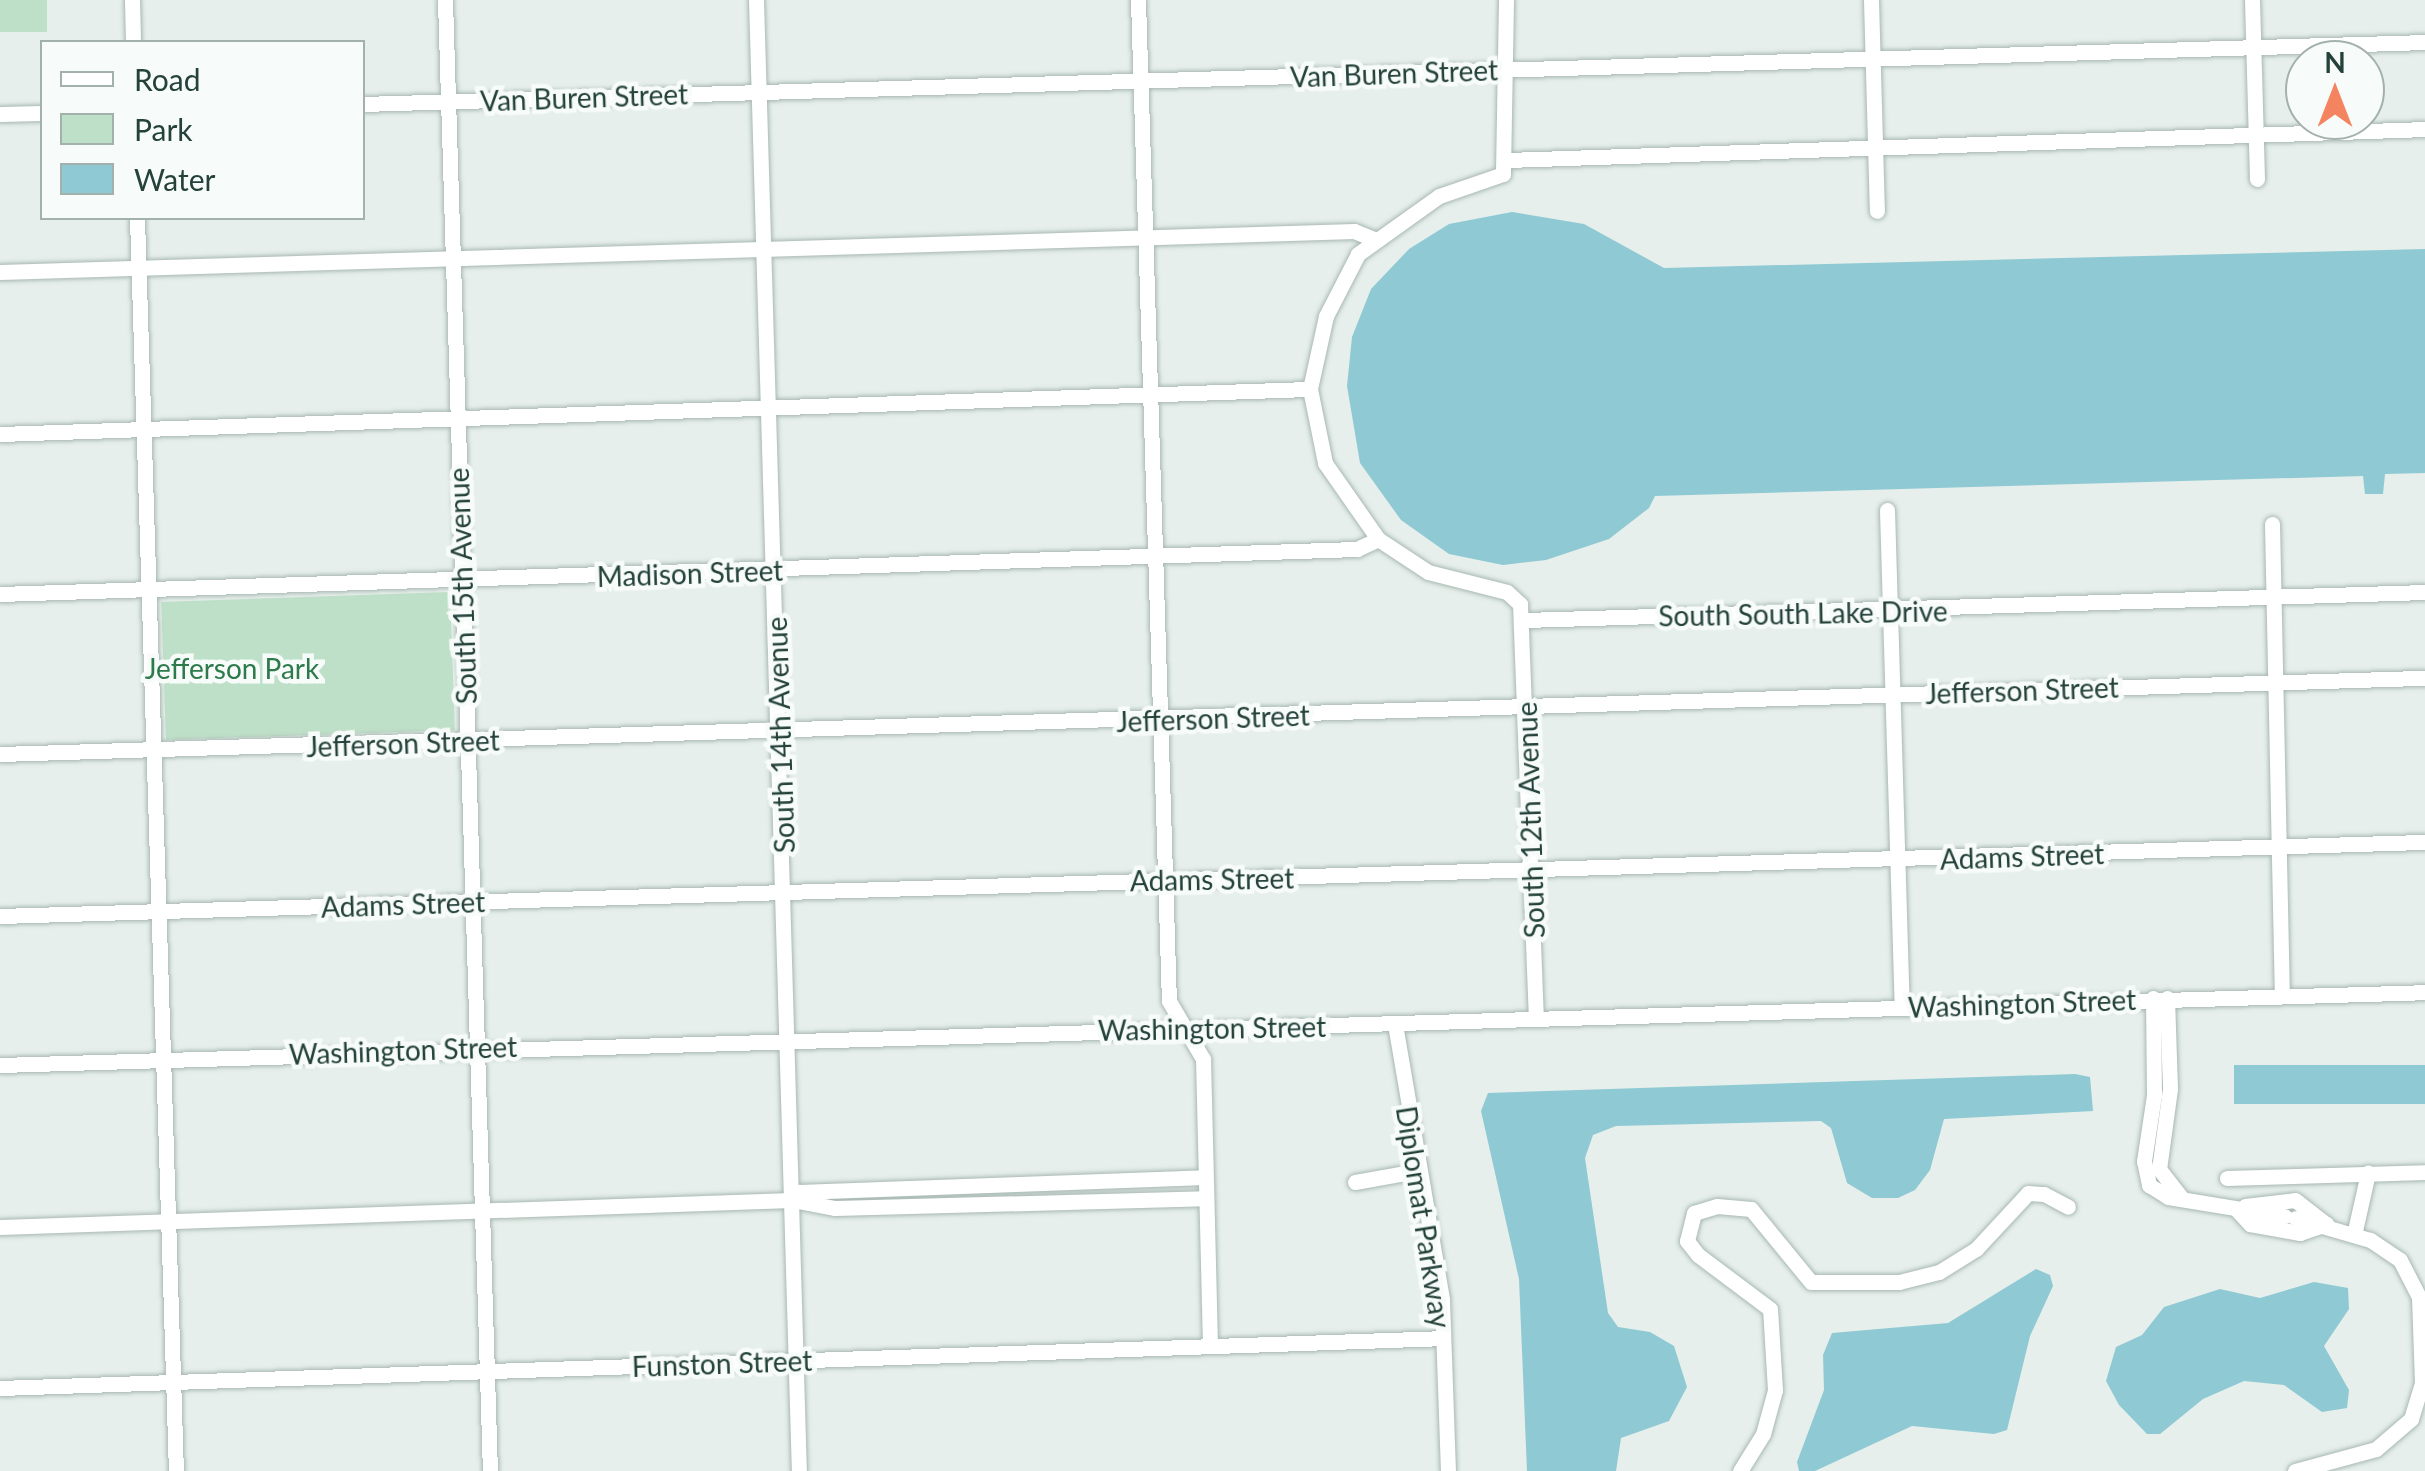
<!DOCTYPE html>
<style>
body{margin:0}
#map{position:relative;width:2425px;height:1471px;overflow:hidden;background:#e6efeb;font-family:Lato,sans-serif}
div>[style]{position:absolute}
[style*='--x']{left:calc(var(--x)*1px);top:calc(var(--y)*1px);width:calc(var(--w)*1px);rotate:calc(var(--a)*1deg)}
.green>*{inset:0;background:#bfe0c8;transform-origin:0 0}
.water>*{inset:0;background:#8ec9d4;transform-origin:0 0}
.roads{filter:drop-shadow(0 0 2px #a8b8b2) drop-shadow(0 0 2px #a8b8b2)}
.minor>*{height:15px;margin:-7.5px;padding:0 7.5px;transform-origin:7.5px;border-radius:7.5px;background:#fff}
span{translate:-50% -50%;white-space:nowrap;text-align:center;line-height:1.15;-webkit-text-stroke:9px #f7fbf9;paint-order:stroke}
.street-label{font-size:28px;color:#24423a}
.park-label{font-size:28px;color:#2d7a4b}
.legend{position:absolute;left:40px;top:40px;width:325px;height:180px;box-sizing:border-box;background:#f7fbf9;border:2px solid #a3b1ad;margin:0;padding:12px 18px;list-style:none;font-size:30px;color:#24423a}
.legend li{display:flex;align-items:center;gap:20px;height:50px}
.legend b{width:50px;border:2px solid #a3b1ad}
.north{position:absolute;left:2285px;top:40px;width:100px;height:100px;box-sizing:border-box;background:#f7fbf9;border:2px solid #a3b1ad;border-radius:50%;rotate:0deg;font-size:28px;font-weight:700;line-height:40px;text-align:center;color:#24423a}
.north::after{content:'';display:block;margin:auto;width:35px;height:45px;background:#f4845f;clip-path:polygon(50% 0,100% 100%,50% 72%,0 100%)}
</style>
<div id="map">
<div class="green">
<i style="left:0;top:0;width:47px;height:32px"></i>
<i style="left:450px;top:592px;width:138px;height:289px;rotate:88deg"></i>
</div>
<div class="water">
<i style="clip-path:polygon(1512px 212px,1584px 224px,1664px 268px,2425px 249px,2425px 473px,2385px 474px,2383px 494px,2365px 494px,2363px 476px,1655px 496px,1649px 508px,1609px 539px,1546px 560px,1503px 565px,1449px 554px,1401px 520px,1360px 463px,1347px 386px,1352px 337px,1371px 289px,1409px 249px,1449px 224px)"></i>
<i style="left:2425px;top:1065px;width:39px;height:191px;rotate:90deg"></i>
<i style="clip-path:polygon(2075px 1074px,2090px 1077px,2093px 1111px,1944px 1119px,1930px 1170px,1915px 1190px,1898px 1198px,1872px 1198px,1847px 1183px,1831px 1128px,1821px 1121px,1616px 1126px,1593px 1135px,1585px 1158px,1608px 1313px,1618px 1327px,1650px 1332px,1674px 1346px,1687px 1387px,1669px 1421px,1621px 1438px,1616px 1471px,1527px 1471px,1519px 1279px,1481px 1111px,1488px 1093px)"></i>
<i style="clip-path:polygon(2036px 1269px,2050px 1275px,2053px 1286px,2030px 1336px,2007px 1430px,1994px 1434px,1912px 1426px,1815px 1471px,1799px 1471px,1797px 1462px,1824px 1390px,1823px 1355px,1832px 1333px,1948px 1323px)"></i>
<i style="clip-path:polygon(2314px 1282px,2348px 1288px,2349px 1309px,2324px 1346px,2349px 1390px,2347px 1408px,2322px 1412px,2284px 1385px,2244px 1381px,2203px 1399px,2160px 1434px,2147px 1434px,2119px 1405px,2106px 1381px,2116px 1347px,2142px 1335px,2164px 1307px,2220px 1289px,2260px 1298px)"></i>
</div>
<div class="roads">
<div class="minor">
<i style="--x:132;--y:0;--w:42;--a:88.6"></i>
<i style="--x:445;--y:0;--w:1472;--a:88.25"></i>
<i style="--x:756;--y:0;--w:1472;--a:88.33"></i>
<i style="--x:1138;--y:0;--w:1001;--a:88.23"></i>
<i style="--x:1169;--y:1001;--w:67;--a:59.6"></i>
<i style="--x:1203;--y:1059;--w:287;--a:88.6"></i>
<i style="--x:1506;--y:0;--w:174;--a:91"></i>
<i style="--x:1503;--y:174;--w:68;--a:161"></i>
<i style="--x:1439;--y:196;--w:100;--a:144.4"></i>
<i style="--x:1358;--y:254;--w:70;--a:117.3"></i>
<i style="--x:1326;--y:316;--w:75;--a:102.4"></i>
<i style="--x:1310;--y:389;--w:76;--a:78.5"></i>
<i style="--x:1325;--y:463;--w:93;--a:55.1"></i>
<i style="--x:1378;--y:539;--w:60;--a:33.4"></i>
<i style="--x:1428;--y:572;--w:81;--a:14.2"></i>
<i style="--x:1507;--y:592;--w:18;--a:43"></i>
<i style="--x:1520;--y:604;--w:415;--a:87.8"></i>
<i style="--x:1871;--y:0;--w:211;--a:88.4"></i>
<i style="--x:2252;--y:0;--w:179;--a:88.4"></i>
<i style="--x:362;--y:104;--w:2064;--a:-1.72"></i>
<i style="--x:0;--y:114;--w:42;--a:-1.4"></i>
<i style="--x:1507;--y:160;--w:919;--a:-1.93"></i>
<i style="--x:137;--y:218;--w:1254;--a:88.22"></i>
<i style="--x:0;--y:272;--w:1355;--a:-1.73"></i>
<i style="--x:1354;--y:231;--w:22;--a:22"></i>
<i style="--x:0;--y:434;--w:1311;--a:-1.97"></i>
<i style="--x:1887;--y:510;--w:497;--a:88.3"></i>
<i style="--x:2272;--y:524;--w:470;--a:88.8"></i>
<i style="--x:0;--y:594;--w:1358;--a:-1.9"></i>
<i style="--x:1357;--y:549;--w:23;--a:-25"></i>
<i style="--x:1525;--y:620;--w:900;--a:-1.78"></i>
<i style="--x:0;--y:754;--w:2426;--a:-1.8"></i>
<i style="--x:0;--y:916;--w:2426;--a:-1.75"></i>
<i style="--x:2153;--y:998;--w:97;--a:89.4"></i>
<i style="--x:2154;--y:1095;--w:67;--a:98.6"></i>
<i style="--x:2144;--y:1161;--w:25;--a:78"></i>
<i style="--x:2149;--y:1185;--w:22;--a:32"></i>
<i style="--x:2168;--y:1197;--w:118;--a:9.3"></i>
<i style="--x:2167;--y:998;--w:91;--a:88.1"></i>
<i style="--x:2170;--y:1089;--w:81;--a:97.8"></i>
<i style="--x:2159;--y:1169;--w:36;--a:52"></i>
<i style="--x:1395;--y:1024;--w:280;--a:80.3"></i>
<i style="--x:1442;--y:1300;--w:171;--a:88"></i>
<i style="--x:0;--y:1065;--w:2426;--a:-1.72"></i>
<i style="--x:2227;--y:1178;--w:198;--a:-1.7"></i>
<i style="--x:1355;--y:1182;--w:63;--a:-10.1"></i>
<i style="--x:792;--y:1200;--w:11;--a:-49"></i>
<i style="--x:799;--y:1192;--w:406;--a:-2.1"></i>
<i style="--x:2245;--y:1206;--w:50;--a:-6.8"></i>
<i style="--x:2295;--y:1200;--w:39;--a:38"></i>
<i style="--x:2236;--y:1209;--w:21;--a:47"></i>
<i style="--x:2250;--y:1224;--w:51;--a:10.2"></i>
<i style="--x:2300;--y:1233;--w:28;--a:-19"></i>
<i style="--x:0;--y:1227;--w:792;--a:-1.95"></i>
<i style="--x:792;--y:1200;--w:44;--a:10.5"></i>
<i style="--x:835;--y:1208;--w:370;--a:-1.5"></i>
<i style="--x:2354;--y:1235;--w:64;--a:-77.3"></i>
<i style="--x:0;--y:1388;--w:1444;--a:-1.98"></i>
<i style="--x:1740;--y:1471;--w:44;--a:-58.1"></i>
<i style="--x:1763;--y:1434;--w:46;--a:-74.7"></i>
<i style="--x:1775;--y:1390;--w:81;--a:-93.5"></i>
<i style="--x:1770;--y:1309;--w:90;--a:-143.1"></i>
<i style="--x:1698;--y:1255;--w:18;--a:-128"></i>
<i style="--x:1687;--y:1241;--w:29;--a:-76"></i>
<i style="--x:1694;--y:1213;--w:24;--a:-17"></i>
<i style="--x:1717;--y:1206;--w:34;--a:5"></i>
<i style="--x:1751;--y:1209;--w:94;--a:50.6"></i>
<i style="--x:1811;--y:1282;--w:88;--a:0"></i>
<i style="--x:1899;--y:1282;--w:41;--a:-14"></i>
<i style="--x:1939;--y:1272;--w:44;--a:-31.9"></i>
<i style="--x:1976;--y:1249;--w:76;--a:-47.1"></i>
<i style="--x:2028;--y:1193;--w:16;--a:4"></i>
<i style="--x:2044;--y:1194;--w:27;--a:28"></i>
<i style="--x:2295;--y:1471;--w:84;--a:-15.2"></i>
<i style="--x:2376;--y:1449;--w:46;--a:-40.6"></i>
<i style="--x:2411;--y:1419;--w:38;--a:-73"></i>
<i style="--x:2422;--y:1383;--w:86;--a:-92"></i>
<i style="--x:2419;--y:1297;--w:42;--a:-117.2"></i>
<i style="--x:2400;--y:1260;--w:36;--a:-146"></i>
<i style="--x:2370;--y:1240;--w:78;--a:-163.7"></i>
</div>
</div>
<div class="street-label">
<span style="left:1394px;top:73px;rotate:-2deg">Van Buren Street</span>
<span style="left:584px;top:97px;rotate:-2deg">Van Buren Street</span>
<span style="left:690px;top:573px;rotate:-2deg">Madison Street</span>
<span style="left:462px;top:586px;rotate:-92deg">South 15th Avenue</span>
<span style="left:1803px;top:613px;rotate:-1deg">South South Lake Drive</span>
<span style="left:2022px;top:690px;rotate:-2deg">Jefferson Street</span>
<span style="left:1213px;top:718px;rotate:-2deg">Jefferson Street</span>
<span style="left:780px;top:735px;rotate:-92deg">South 14th Avenue</span>
<span style="left:403px;top:743px;rotate:-2deg">Jefferson Street</span>
<span style="left:1530px;top:820px;rotate:-92deg">South 12th Avenue</span>
<span style="left:2022px;top:856px;rotate:-2deg">Adams Street</span>
<span style="left:1212px;top:879px;rotate:-1deg">Adams Street</span>
<span style="left:403px;top:904px;rotate:-2deg">Adams Street</span>
<span style="left:2022px;top:1003px;rotate:-2deg">Washington Street</span>
<span style="left:1212px;top:1028px;rotate:-1deg">Washington Street</span>
<span style="left:403px;top:1050px;rotate:-2deg">Washington Street</span>
<span style="left:1424px;top:1217px;rotate:81deg">Diplomat Parkway</span>
<span style="left:722px;top:1363px;rotate:-2deg">Funston Street</span>
</div>
<div class="park-label">
<span style="left:232px;top:668px">Jefferson Park</span>
</div>
<ul class="legend">
<li><b style="height:12px;background:#fff"></b>Road</li>
<li><b style="height:28px;background:#bfe0c8"></b>Park</li>
<li><b style="height:28px;background:#8ec9d4"></b>Water</li>
</ul>
<div class="north">N</div>
</div>
